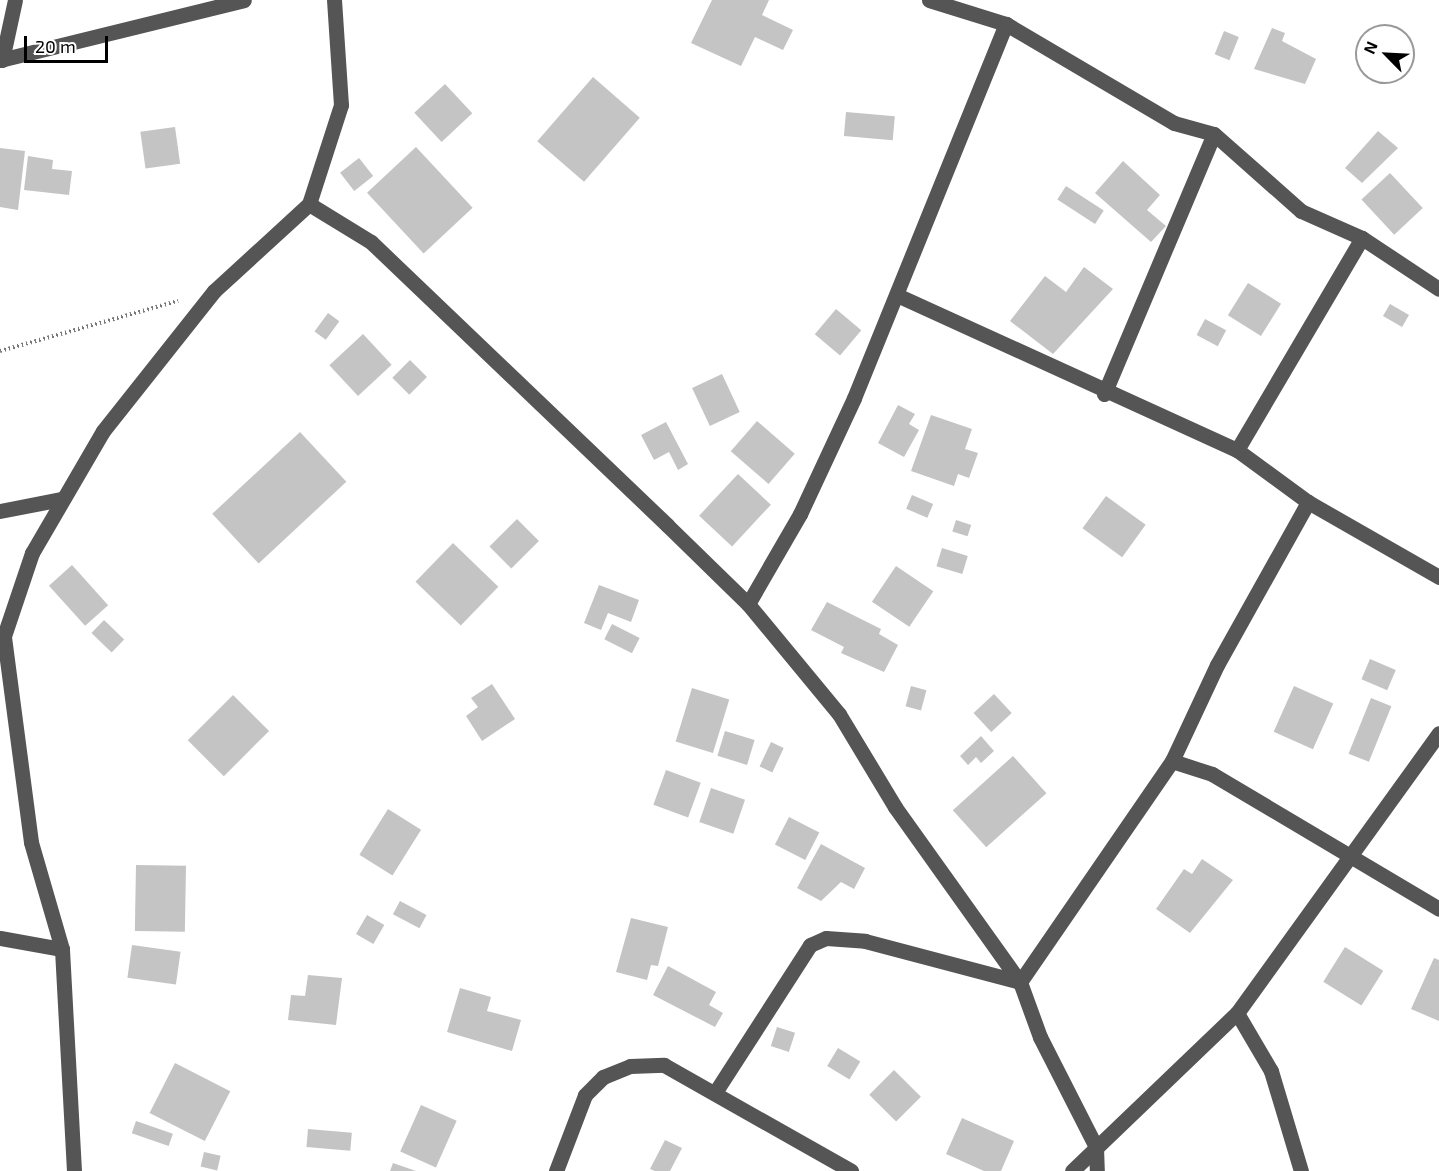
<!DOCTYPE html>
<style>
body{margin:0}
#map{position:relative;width:1439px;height:1171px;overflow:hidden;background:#fff;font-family:"Exo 2",sans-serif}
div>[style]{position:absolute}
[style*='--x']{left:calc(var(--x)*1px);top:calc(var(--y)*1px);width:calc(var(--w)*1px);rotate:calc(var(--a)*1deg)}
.building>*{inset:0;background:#c4c4c4;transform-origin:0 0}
.path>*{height:4px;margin-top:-2px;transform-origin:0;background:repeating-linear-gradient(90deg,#777 0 1.5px,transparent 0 4.5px)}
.minor>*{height:15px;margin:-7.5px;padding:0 7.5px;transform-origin:7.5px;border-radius:7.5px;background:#555}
span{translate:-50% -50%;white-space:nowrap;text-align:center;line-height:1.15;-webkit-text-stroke:4.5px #fff;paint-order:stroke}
.north{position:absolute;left:1355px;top:24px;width:60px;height:60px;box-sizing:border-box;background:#fff;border:2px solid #999;border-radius:50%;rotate:294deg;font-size:16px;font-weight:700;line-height:24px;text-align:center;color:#000}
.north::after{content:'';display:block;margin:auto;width:21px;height:27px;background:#000;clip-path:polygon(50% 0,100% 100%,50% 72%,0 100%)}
.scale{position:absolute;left:24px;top:36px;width:84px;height:27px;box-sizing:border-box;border:3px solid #000;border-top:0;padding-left:8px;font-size:18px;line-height:21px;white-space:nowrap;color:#000;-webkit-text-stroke:4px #fff;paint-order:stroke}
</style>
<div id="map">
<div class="building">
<i style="clip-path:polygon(712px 0,769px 0,762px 15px,793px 30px,783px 50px,755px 37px,741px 66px,691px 43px)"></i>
<i style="clip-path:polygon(1272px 28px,1285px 33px,1282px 41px,1316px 59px,1305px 84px,1254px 69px)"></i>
<i style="left:1224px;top:31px;width:16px;height:25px;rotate:22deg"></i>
<i style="left:593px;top:77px;width:62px;height:85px;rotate:41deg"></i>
<i style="left:445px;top:84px;width:40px;height:42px;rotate:47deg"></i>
<i style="left:846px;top:112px;width:49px;height:24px;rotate:5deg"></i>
<i style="left:175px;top:127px;width:37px;height:35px;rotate:82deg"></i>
<i style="clip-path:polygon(1378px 131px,1398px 148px,1362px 183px,1345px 168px)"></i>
<i style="left:416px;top:147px;width:83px;height:67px;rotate:47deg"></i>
<i style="clip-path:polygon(0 148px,25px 151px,18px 210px,0 207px)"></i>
<i style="clip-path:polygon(28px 156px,53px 160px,52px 169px,72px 171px,69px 195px,24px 190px)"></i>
<i style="left:359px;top:158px;width:23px;height:24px;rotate:52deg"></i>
<i style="clip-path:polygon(1123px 161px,1160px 195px,1147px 210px,1166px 226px,1151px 242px,1095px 193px)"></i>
<i style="left:1390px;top:173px;width:48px;height:39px;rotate:47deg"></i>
<i style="left:1066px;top:186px;width:45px;height:16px;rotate:33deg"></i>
<i style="clip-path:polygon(1084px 267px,1113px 289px,1053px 354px,1010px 321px,1045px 276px,1066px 292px)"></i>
<i style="left:1248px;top:283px;width:39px;height:38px;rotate:32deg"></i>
<i style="left:1390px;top:304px;width:22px;height:14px;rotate:30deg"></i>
<i style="left:836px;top:309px;width:33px;height:33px;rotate:40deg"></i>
<i style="left:328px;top:313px;width:14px;height:23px;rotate:36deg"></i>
<i style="left:1205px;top:319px;width:24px;height:18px;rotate:28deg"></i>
<i style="left:363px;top:334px;width:42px;height:46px;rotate:47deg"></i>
<i style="left:410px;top:360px;width:24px;height:25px;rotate:45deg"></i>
<i style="left:722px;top:374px;width:42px;height:33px;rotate:65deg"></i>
<i style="clip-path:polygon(898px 405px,915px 414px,909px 424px,919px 430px,904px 457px,878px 443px)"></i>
<i style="clip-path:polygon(931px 415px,972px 429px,965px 449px,978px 453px,969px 478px,958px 474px,954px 486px,911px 471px)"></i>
<i style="left:757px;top:421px;width:50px;height:40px;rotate:41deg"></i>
<i style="clip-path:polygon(666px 422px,688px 464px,678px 470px,669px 452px,654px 460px,641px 435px)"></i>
<i style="left:300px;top:432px;width:68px;height:120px;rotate:47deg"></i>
<i style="left:738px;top:474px;width:45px;height:57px;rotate:43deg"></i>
<i style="left:912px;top:495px;width:23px;height:15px;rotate:23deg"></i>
<i style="left:1106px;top:496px;width:49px;height:40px;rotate:36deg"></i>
<i style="left:517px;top:519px;width:31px;height:39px;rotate:45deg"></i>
<i style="left:956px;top:520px;width:16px;height:12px;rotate:18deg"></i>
<i style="left:453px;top:543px;width:63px;height:54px;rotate:44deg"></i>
<i style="left:942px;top:548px;width:27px;height:19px;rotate:17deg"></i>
<i style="left:72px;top:565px;width:54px;height:31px;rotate:48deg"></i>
<i style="left:896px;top:566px;width:45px;height:43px;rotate:34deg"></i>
<i style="clip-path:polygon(599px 585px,639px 600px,631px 622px,608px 613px,601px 630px,584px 623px)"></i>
<i style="clip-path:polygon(827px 602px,881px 629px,879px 634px,898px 645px,884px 672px,841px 653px,844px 647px,811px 630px)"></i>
<i style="left:104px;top:620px;width:28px;height:18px;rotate:44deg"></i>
<i style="left:612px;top:624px;width:31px;height:17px;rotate:27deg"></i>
<i style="left:1370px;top:659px;width:28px;height:22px;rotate:23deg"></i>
<i style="clip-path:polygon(492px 684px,515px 719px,482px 741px,466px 716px,478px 707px,471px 698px)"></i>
<i style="left:911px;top:686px;width:16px;height:21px;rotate:15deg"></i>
<i style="left:1294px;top:686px;width:43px;height:50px;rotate:24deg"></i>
<i style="left:692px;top:688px;width:39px;height:56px;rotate:17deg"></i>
<i style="left:994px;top:694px;width:26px;height:28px;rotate:47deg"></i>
<i style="left:233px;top:695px;width:51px;height:64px;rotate:45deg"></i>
<i style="left:1371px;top:698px;width:22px;height:60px;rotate:22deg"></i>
<i style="left:725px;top:731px;width:31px;height:26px;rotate:17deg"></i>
<i style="clip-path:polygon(981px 736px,994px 751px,981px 763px,976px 757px,968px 765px,960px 756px)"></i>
<i style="left:771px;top:742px;width:14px;height:27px;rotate:25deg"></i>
<i style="left:1013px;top:756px;width:50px;height:81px;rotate:48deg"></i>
<i style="left:666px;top:770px;width:37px;height:37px;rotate:20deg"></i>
<i style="left:711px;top:788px;width:36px;height:36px;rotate:19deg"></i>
<i style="left:388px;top:809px;width:39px;height:54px;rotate:32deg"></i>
<i style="left:789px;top:817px;width:34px;height:31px;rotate:27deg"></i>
<i style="clip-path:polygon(821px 844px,865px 868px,854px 889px,841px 882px,821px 901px,797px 888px)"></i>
<i style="clip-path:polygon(1202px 859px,1233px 880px,1190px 933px,1156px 909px,1184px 869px,1192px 874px)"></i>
<i style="left:136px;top:865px;width:50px;height:66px;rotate:1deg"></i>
<i style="left:400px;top:901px;width:30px;height:15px;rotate:28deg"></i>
<i style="left:367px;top:915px;width:20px;height:22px;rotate:30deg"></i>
<i style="clip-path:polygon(631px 918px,668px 927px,658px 966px,651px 965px,647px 980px,616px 972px)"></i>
<i style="left:132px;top:945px;width:49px;height:33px;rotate:8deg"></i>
<i style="left:1345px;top:947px;width:45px;height:41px;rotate:32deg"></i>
<i style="clip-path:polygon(1434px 958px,1439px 960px,1439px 1021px,1411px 1009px)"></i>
<i style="clip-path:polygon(668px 966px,716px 992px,709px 1005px,723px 1013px,715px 1027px,653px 995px)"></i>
<i style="clip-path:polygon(308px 975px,342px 978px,336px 1025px,288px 1020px,291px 995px,305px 996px)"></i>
<i style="clip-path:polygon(460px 988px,491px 997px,487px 1011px,521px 1020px,512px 1051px,447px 1032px)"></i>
<i style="left:777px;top:1027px;width:19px;height:20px;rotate:18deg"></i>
<i style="left:838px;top:1048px;width:26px;height:21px;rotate:31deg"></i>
<i style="left:175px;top:1063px;width:62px;height:56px;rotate:27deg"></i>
<i style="left:894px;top:1070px;width:38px;height:35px;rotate:45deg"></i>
<i style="left:421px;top:1105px;width:39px;height:51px;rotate:24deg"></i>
<i style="clip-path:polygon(962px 1118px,1014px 1141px,1001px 1171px,984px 1171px,946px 1154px)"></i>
<i style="left:136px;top:1121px;width:39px;height:13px;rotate:19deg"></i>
<i style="left:308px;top:1129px;width:44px;height:18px;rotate:5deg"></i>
<i style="clip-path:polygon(665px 1140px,682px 1148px,670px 1171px,655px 1171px,650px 1169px)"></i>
<i style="left:204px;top:1152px;width:17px;height:15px;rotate:13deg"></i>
<i style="clip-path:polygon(393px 1163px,416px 1171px,390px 1171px)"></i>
</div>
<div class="path">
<i style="--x:0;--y:351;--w:185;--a:-15.7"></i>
</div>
<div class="minor">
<i style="--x:929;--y:0;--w:81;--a:17.3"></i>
<i style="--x:1006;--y:24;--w:195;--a:30.5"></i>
<i style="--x:1174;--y:123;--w:41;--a:15.4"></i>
<i style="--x:1214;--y:134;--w:116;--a:41.5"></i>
<i style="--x:1301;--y:211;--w:67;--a:23.9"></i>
<i style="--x:1362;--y:238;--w:92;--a:33.5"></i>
<i style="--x:0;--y:60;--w:251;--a:-13.8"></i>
<i style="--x:2;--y:60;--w:61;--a:-77.8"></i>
<i style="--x:309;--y:204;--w:73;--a:31.5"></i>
<i style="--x:371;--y:242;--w:410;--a:43.7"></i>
<i style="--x:667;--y:525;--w:113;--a:44.3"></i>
<i style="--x:748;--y:604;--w:143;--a:50.4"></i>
<i style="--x:839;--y:714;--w:109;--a:58.9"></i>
<i style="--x:895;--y:807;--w:215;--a:54.5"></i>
<i style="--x:1020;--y:982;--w:59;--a:70"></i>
<i style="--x:1040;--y:1037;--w:123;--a:63"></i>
<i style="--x:1096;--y:1147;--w:24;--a:88"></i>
<i style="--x:899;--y:296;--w:371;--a:24.5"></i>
<i style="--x:1237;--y:450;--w:88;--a:36.2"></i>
<i style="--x:1308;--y:502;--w:151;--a:29.8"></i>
<i style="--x:1104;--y:394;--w:282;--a:-67.1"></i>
<i style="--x:1237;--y:450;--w:246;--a:-59.5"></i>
<i style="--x:0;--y:511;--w:63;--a:-11"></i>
<i style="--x:748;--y:604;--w:104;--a:-60"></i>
<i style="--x:800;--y:514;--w:128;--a:-65"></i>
<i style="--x:854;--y:398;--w:404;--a:-67.9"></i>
<i style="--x:1172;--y:761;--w:42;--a:18"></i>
<i style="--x:1212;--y:774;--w:264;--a:30.7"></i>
<i style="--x:0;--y:938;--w:63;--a:10.1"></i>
<i style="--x:1237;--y:1013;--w:67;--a:59.6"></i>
<i style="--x:1271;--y:1071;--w:104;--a:73.3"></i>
<i style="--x:716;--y:1091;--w:174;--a:-57.2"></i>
<i style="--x:810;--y:945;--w:17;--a:-24"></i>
<i style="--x:826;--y:938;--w:39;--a:4"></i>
<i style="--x:865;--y:941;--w:160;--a:14.8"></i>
<i style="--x:1020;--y:982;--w:268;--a:-55.5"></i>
<i style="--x:1172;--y:761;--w:106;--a:-64.9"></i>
<i style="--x:1217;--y:665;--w:187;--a:-60.8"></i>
<i style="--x:74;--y:1171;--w:222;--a:-93.1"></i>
<i style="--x:62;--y:949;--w:111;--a:-106.2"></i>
<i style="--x:31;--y:842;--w:208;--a:-97.5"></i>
<i style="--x:4;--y:636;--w:88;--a:-71.4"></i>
<i style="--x:32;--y:553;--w:141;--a:-59.8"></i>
<i style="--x:103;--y:431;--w:179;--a:-51.6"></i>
<i style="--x:214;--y:291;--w:129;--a:-42.5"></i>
<i style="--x:309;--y:204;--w:104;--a:-72.1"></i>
<i style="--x:341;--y:105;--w:105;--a:-93.8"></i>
<i style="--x:556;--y:1171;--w:81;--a:-69.1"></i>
<i style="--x:585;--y:1095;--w:25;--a:-45"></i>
<i style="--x:603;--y:1077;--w:29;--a:-22"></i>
<i style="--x:630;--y:1066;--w:34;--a:-2"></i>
<i style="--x:664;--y:1065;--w:215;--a:29.5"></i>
<i style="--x:1072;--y:1171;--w:228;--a:-43.8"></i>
<i style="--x:1237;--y:1013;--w:345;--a:-54.2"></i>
</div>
<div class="north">N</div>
<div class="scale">20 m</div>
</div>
